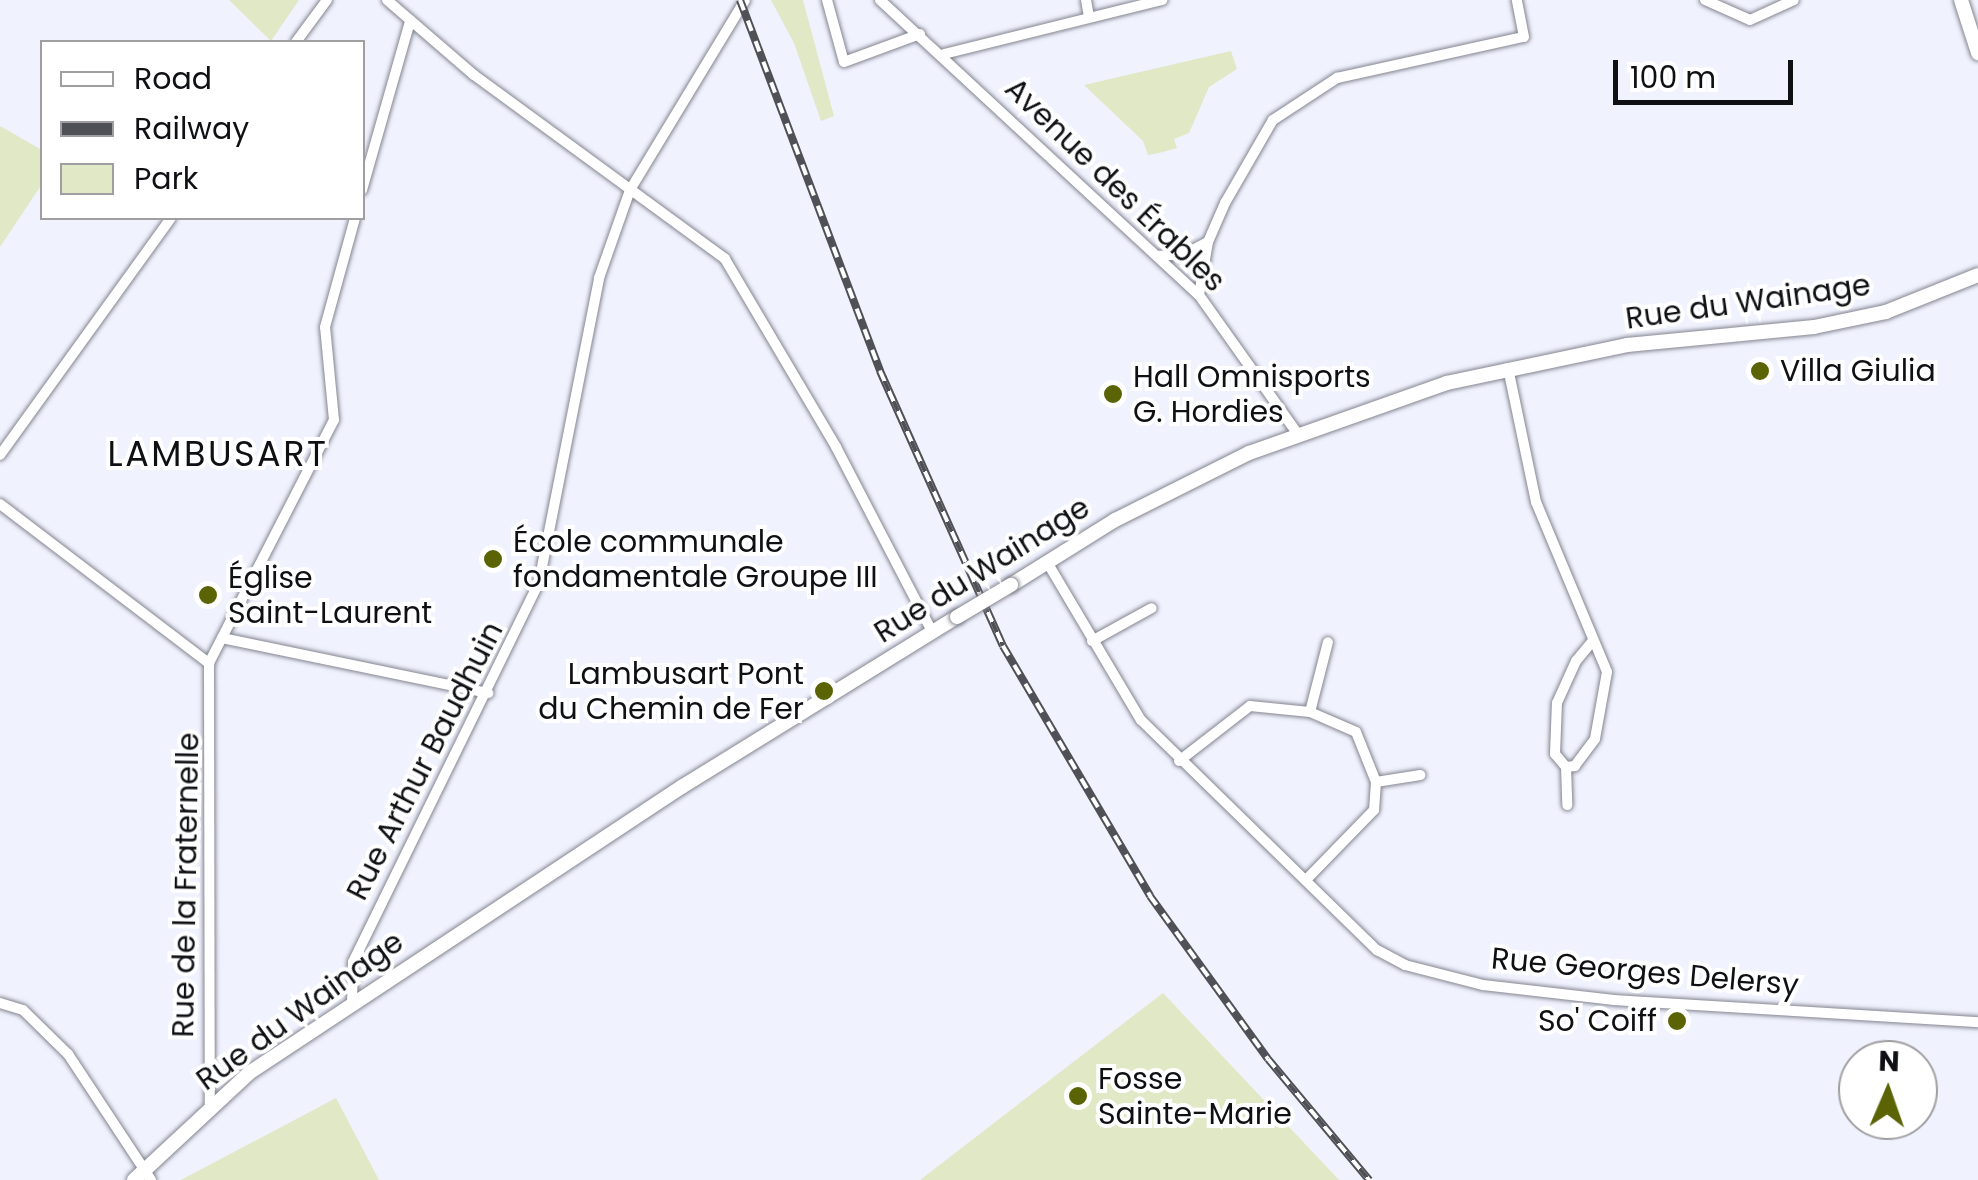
<!DOCTYPE html>
<meta charset="utf-8">
<style>
body{margin:0}
#map{position:relative;width:1978px;height:1180px;overflow:hidden;background:#f0f2fe;font-family:Poppins,sans-serif}
div>[style]{position:absolute}
[style*='--x']{left:calc(var(--x)*1px);top:calc(var(--y)*1px);width:calc(var(--w)*1px);rotate:calc(var(--a)*1deg)}
.green>*{inset:0;background:#e1e8c5}
.roads{filter:drop-shadow(0 0 2px #83858f) drop-shadow(0 0 2px #83858f)}
.street>*{height:10px;margin:-5px;padding:0 5px;transform-origin:5px;border-radius:5px;background:#fff}
.secondary>*{height:14px;margin:-7px;padding:0 7px;transform-origin:7px;border-radius:7px;background:#fff}
.rail>*{height:8px;margin-top:-4px;transform-origin:0;background:repeating-linear-gradient(90deg,#fff 0 11px,#505157 0 22px);box-sizing:border-box;border-block:2px solid #505157}
.bridges{filter:drop-shadow(0 0 2px #83858f) drop-shadow(0 0 2px #83858f)}
.secondary-bridge>*{height:14px;margin:-7px;padding:0 7px;transform-origin:7px;border-radius:7px;background:#fff}
.dots>*{width:28px;height:28px;translate:-50% -50%;box-sizing:border-box;border:5px solid #fff;border-radius:50%}
span{translate:-50% -50%;white-space:nowrap;text-align:center;line-height:1.15;-webkit-text-stroke:8px #fff;paint-order:stroke}
.street-label{font-size:30px;color:#0f1014}
.poi-label{font-size:30px;color:#0f1014}
.left{translate:0 -50%;text-align:left}
.right{translate:-100% -50%;text-align:right}
.quarter-label{font-size:35px;color:#0f1014;letter-spacing:2.5px}
.legend{position:absolute;left:40px;top:40px;width:325px;height:180px;box-sizing:border-box;background:#fff;border:2px solid #9f9fa1;margin:0;padding:12px 18px;list-style:none;font-size:30px;color:#0f1014}
.legend li{display:flex;align-items:center;gap:20px;height:50px}
.legend b{width:50px;border:2px solid #9f9fa1}
.north{position:absolute;left:1838px;top:1040px;width:100px;height:100px;box-sizing:border-box;background:#fff;border:2px solid #9f9fa1;border-radius:50%;rotate:2deg;font-size:28px;font-weight:700;line-height:40px;text-align:center;color:#0f1014}
.north::after{content:'';display:block;margin:auto;width:35px;height:45px;background:#5a6405;clip-path:polygon(50% 0,100% 100%,50% 72%,0 100%)}
.scale{position:absolute;left:1613px;top:60px;width:180px;height:45px;box-sizing:border-box;border:5px solid #0f1014;border-top:0;padding-left:12px;font-size:30px;line-height:35px;white-space:nowrap;color:#0f1014;-webkit-text-stroke:8px #fff;paint-order:stroke}
</style>
<div id="map">
<div class="green">
<i style="clip-path:polygon(229px 0,299px 0,271px 41px)"></i>
<i style="clip-path:polygon(771px 0,803px 0,834px 116px,821px 121px,794px 43px)"></i>
<i style="clip-path:polygon(1231px 51px,1237px 69px,1209px 87px,1189px 133px,1174px 139px,1177px 148px,1163px 152px,1148px 155px,1143px 141px,1084px 85px)"></i>
<i style="clip-path:polygon(0 126px,42px 150px,42px 184px,0 247px)"></i>
<i style="clip-path:polygon(1163px 993px,1339px 1180px,920px 1180px)"></i>
<i style="clip-path:polygon(336px 1098px,379px 1180px,181px 1180px)"></i>
</div>
<div class="roads">
<div class="street">
<i style="--x:387;--y:0;--w:115;--a:40.8"></i>
<i style="--x:474;--y:75;--w:311;--a:36.2"></i>
<i style="--x:725;--y:259;--w:218;--a:59.4"></i>
<i style="--x:836;--y:447;--w:210;--a:62.5"></i>
<i style="--x:827;--y:0;--w:64;--a:74.7"></i>
<i style="--x:844;--y:62;--w:81;--a:-20.2"></i>
<i style="--x:880;--y:0;--w:434;--a:42.8"></i>
<i style="--x:1199;--y:295;--w:169;--a:54.6"></i>
<i style="--x:1086;--y:0;--w:17;--a:80"></i>
<i style="--x:1705;--y:0;--w:49;--a:24"></i>
<i style="--x:1750;--y:20;--w:48;--a:-24.4"></i>
<i style="--x:296;--y:42;--w:52;--a:-53.6"></i>
<i style="--x:944;--y:54;--w:225;--a:-13.9"></i>
<i style="--x:362;--y:190;--w:176;--a:-74.1"></i>
<i style="--x:1157;--y:256;--w:28;--a:-4"></i>
<i style="--x:1185;--y:254;--w:26;--a:-28"></i>
<i style="--x:1199;--y:295;--w:54;--a:-80.4"></i>
<i style="--x:1208;--y:242;--w:43;--a:-66.4"></i>
<i style="--x:1225;--y:203;--w:96;--a:-60"></i>
<i style="--x:1273;--y:120;--w:77;--a:-33.3"></i>
<i style="--x:1337;--y:78;--w:191;--a:-12.4"></i>
<i style="--x:1524;--y:37;--w:38;--a:-101"></i>
<i style="--x:1508;--y:368;--w:137;--a:78.2"></i>
<i style="--x:1536;--y:502;--w:184;--a:67.3"></i>
<i style="--x:1607;--y:672;--w:68;--a:100.2"></i>
<i style="--x:1595;--y:739;--w:34;--a:127"></i>
<i style="--x:1575;--y:766;--w:9;--a:174"></i>
<i style="--x:1566;--y:767;--w:17;--a:-130"></i>
<i style="--x:1555;--y:754;--w:51;--a:-87.8"></i>
<i style="--x:1557;--y:703;--w:46;--a:-65.7"></i>
<i style="--x:1576;--y:661;--w:26;--a:-50"></i>
<i style="--x:0;--y:455;--w:292;--a:-54.2"></i>
<i style="--x:0;--y:504;--w:263;--a:37.3"></i>
<i style="--x:1047;--y:562;--w:184;--a:59.3"></i>
<i style="--x:1141;--y:720;--w:330;--a:44.3"></i>
<i style="--x:1377;--y:950;--w:32;--a:28"></i>
<i style="--x:1405;--y:965;--w:81;--a:14.4"></i>
<i style="--x:1483;--y:985;--w:132;--a:6.5"></i>
<i style="--x:1614;--y:1000;--w:365;--a:3.5"></i>
<i style="--x:222;--y:638;--w:272;--a:11.7"></i>
<i style="--x:1092;--y:641;--w:68;--a:-28.8"></i>
<i style="--x:209;--y:663;--w:273;--a:-62.8"></i>
<i style="--x:334;--y:420;--w:93;--a:-95.5"></i>
<i style="--x:325;--y:327;--w:113;--a:-74.6"></i>
<i style="--x:209;--y:663;--w:445;--a:89.9"></i>
<i style="--x:1310;--y:712;--w:72;--a:-75.6"></i>
<i style="--x:1179;--y:761;--w:90;--a:-37.8"></i>
<i style="--x:1250;--y:706;--w:60;--a:5.7"></i>
<i style="--x:1310;--y:712;--w:50;--a:23.5"></i>
<i style="--x:1356;--y:732;--w:54;--a:68.2"></i>
<i style="--x:1376;--y:782;--w:28;--a:94"></i>
<i style="--x:1374;--y:810;--w:98;--a:134.2"></i>
<i style="--x:1566;--y:767;--w:38;--a:88"></i>
<i style="--x:1376;--y:782;--w:45;--a:-9"></i>
<i style="--x:0;--y:1003;--w:24;--a:17"></i>
<i style="--x:23;--y:1010;--w:63;--a:44.4"></i>
<i style="--x:68;--y:1054;--w:151;--a:56.6"></i>
<i style="--x:352;--y:1005;--w:43;--a:-88.7"></i>
<i style="--x:353;--y:962;--w:423;--a:-63.9"></i>
<i style="--x:539;--y:582;--w:310;--a:-78.8"></i>
<i style="--x:599;--y:278;--w:93;--a:-70.6"></i>
<i style="--x:630;--y:190;--w:222;--a:-58.8"></i>
</div>
<div class="secondary">
<i style="--x:1961;--y:0;--w:56;--a:72.2"></i>
<i style="--x:1011;--y:585;--w:123;--a:-32"></i>
<i style="--x:1115;--y:520;--w:150;--a:-26.6"></i>
<i style="--x:1249;--y:453;--w:210;--a:-19.5"></i>
<i style="--x:1447;--y:383;--w:184;--a:-11.9"></i>
<i style="--x:1627;--y:345;--w:188;--a:-5.5"></i>
<i style="--x:1814;--y:327;--w:74;--a:-11.8"></i>
<i style="--x:1886;--y:312;--w:99;--a:-21.9"></i>
<i style="--x:134;--y:1180;--w:157;--a:-42.9"></i>
<i style="--x:249;--y:1073;--w:520;--a:-33.48"></i>
<i style="--x:683;--y:786;--w:322;--a:-31.7"></i>
</div>
</div>
<div class="rail">
<i style="--x:740;--y:0;--w:397;--a:69.3"></i>
<i style="--x:880;--y:371;--w:301;--a:65.9"></i>
<i style="--x:1003;--y:646;--w:290;--a:59.5"></i>
<i style="--x:1150;--y:896;--w:201;--a:54.1"></i>
<i style="--x:1268;--y:1059;--w:158;--a:50.1"></i>
</div>
<div class="bridges">
<div class="secondary-bridge">
<i style="--x:957;--y:617;--w:63;--a:-30.7"></i>
</div>
</div>
<div class="dots">
<i style="left:1760px;top:371px;background:#5a6405"></i>
<i style="left:1113px;top:394px;background:#5a6405"></i>
<i style="left:493px;top:559px;background:#5a6405"></i>
<i style="left:208px;top:595px;background:#5a6405"></i>
<i style="left:824px;top:691px;background:#5a6405"></i>
<i style="left:1677px;top:1021px;background:#5a6405"></i>
<i style="left:1078px;top:1096px;background:#5a6405"></i>
</div>
<div class="street-label">
<span style="left:1115px;top:185px;rotate:44deg">Avenue des Érables</span>
<span style="left:1748px;top:302px;rotate:-8deg">Rue du Wainage</span>
<span style="left:982px;top:570px;rotate:-32deg">Rue du Wainage</span>
<span style="left:425px;top:761px;rotate:-63deg">Rue Arthur Baudhuin</span>
<span style="left:186px;top:885px;rotate:-89deg">Rue de la Fraternelle</span>
<span style="left:1645px;top:972px;rotate:5deg">Rue Georges Delersy</span>
<span style="left:300px;top:1011px;rotate:-36deg">Rue du Wainage</span>
</div>
<div class="poi-label">
<span class="left" style="left:1780px;top:371px">Villa Giulia</span>
<span class="left" style="left:1133px;top:394px">Hall Omnisports<br>G. Hordies</span>
<span class="left" style="left:513px;top:559px">École communale<br>fondamentale Groupe III</span>
<span class="left" style="left:228px;top:595px">Église<br>Saint-Laurent</span>
<span class="right" style="left:804px;top:691px">Lambusart Pont<br>du Chemin de Fer</span>
<span class="right" style="left:1657px;top:1021px">So' Coiff</span>
<span class="left" style="left:1098px;top:1096px">Fosse<br>Sainte-Marie</span>
</div>
<div class="quarter-label">
<span style="left:218px;top:454px">LAMBUSART</span>
</div>
<ul class="legend">
<li><b style="height:12px;background:#fff"></b>Road</li>
<li><b style="height:12px;background:#505157"></b>Railway</li>
<li><b style="height:28px;background:#e1e8c5"></b>Park</li>
</ul>
<div class="north">N</div>
<div class="scale">100 m</div>
</div>
